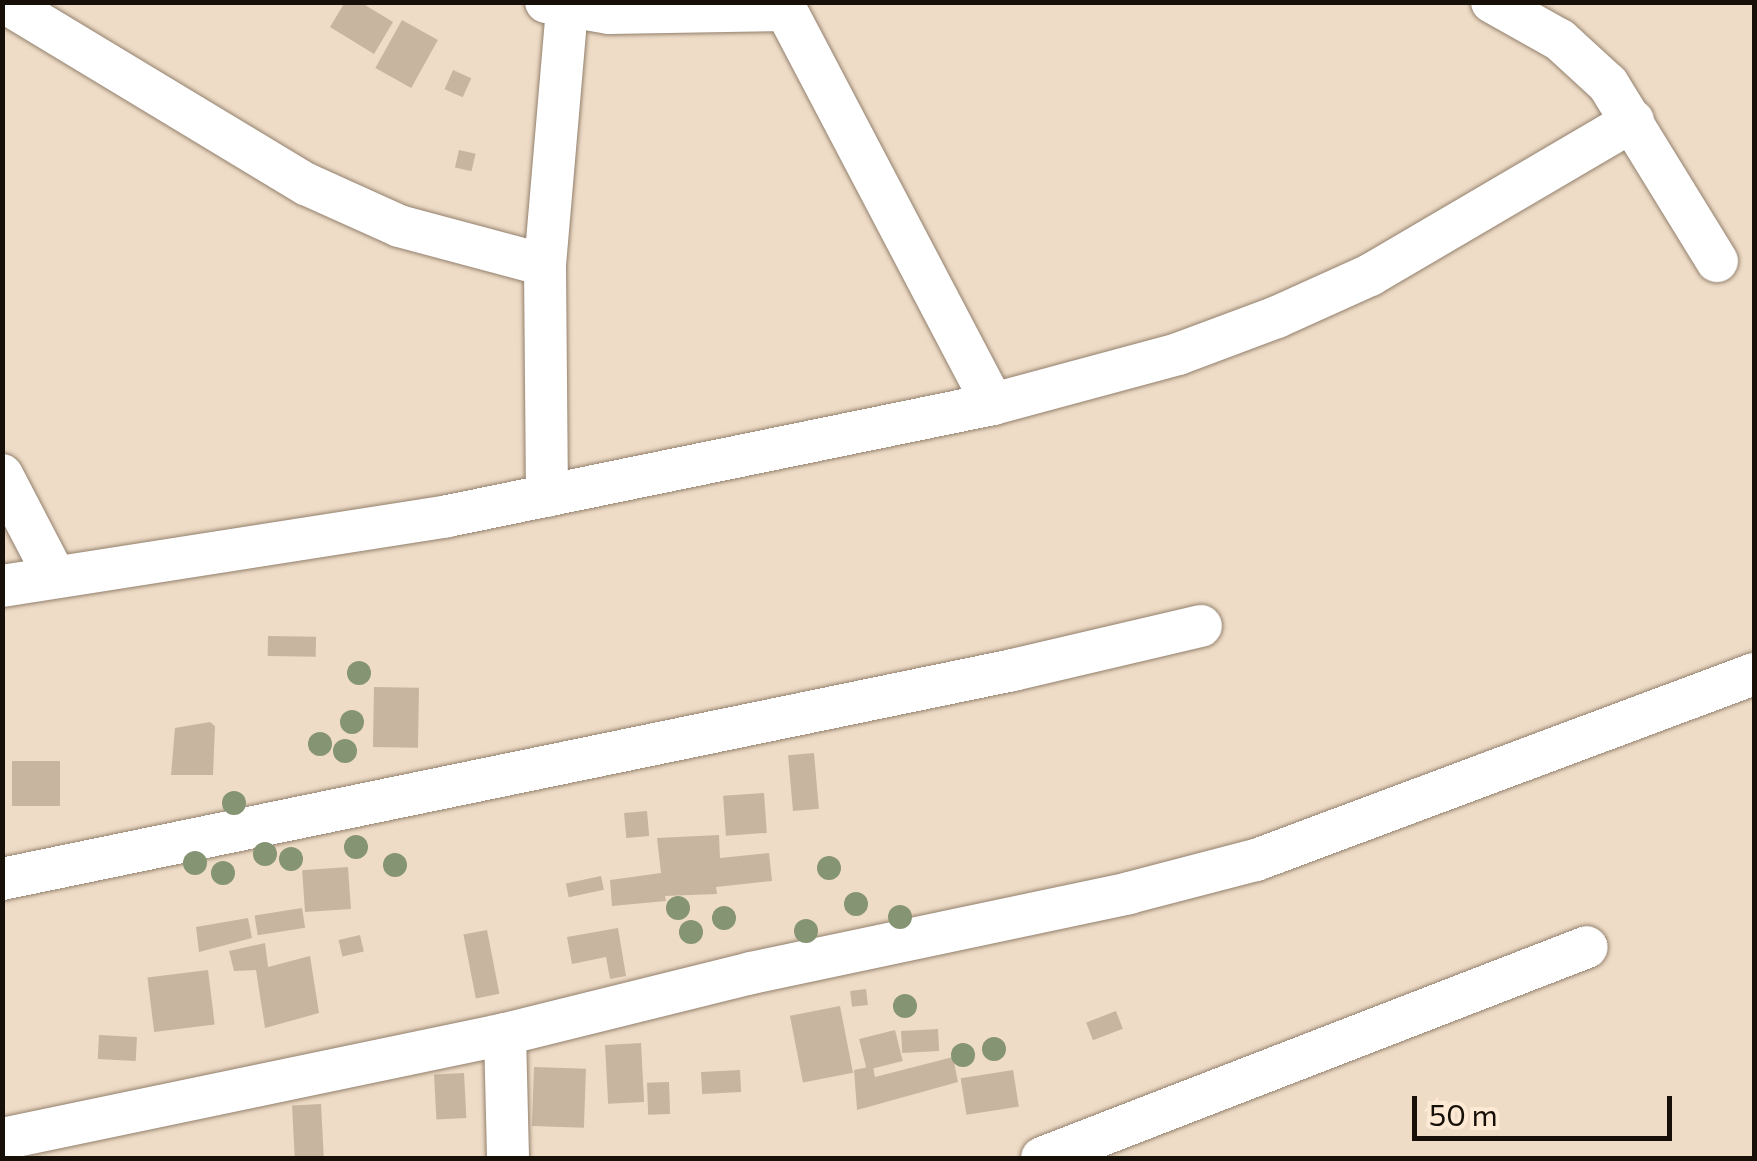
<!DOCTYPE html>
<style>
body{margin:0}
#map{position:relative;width:1757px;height:1161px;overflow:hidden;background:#efdcc7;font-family:Commissioner,sans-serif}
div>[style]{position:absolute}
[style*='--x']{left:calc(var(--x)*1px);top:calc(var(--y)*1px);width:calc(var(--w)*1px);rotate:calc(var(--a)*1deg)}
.building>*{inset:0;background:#c7b5a0;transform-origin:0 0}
.roads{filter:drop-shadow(0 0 2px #92806d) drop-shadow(0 0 2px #92806d)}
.minor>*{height:42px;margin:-21px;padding:0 21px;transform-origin:21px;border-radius:21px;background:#fff}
.trees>*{width:24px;height:24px;margin:-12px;border-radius:50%;background:#859472}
span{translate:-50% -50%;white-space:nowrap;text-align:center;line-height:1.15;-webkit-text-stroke:10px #fde9d4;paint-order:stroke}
.frame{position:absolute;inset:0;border:5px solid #161009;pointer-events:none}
.scale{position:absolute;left:1412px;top:1096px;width:260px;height:45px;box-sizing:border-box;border:5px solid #161009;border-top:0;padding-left:12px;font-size:30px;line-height:35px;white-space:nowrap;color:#161009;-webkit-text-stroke:8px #fde9d4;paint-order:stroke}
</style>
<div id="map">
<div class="building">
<i style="clip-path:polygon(345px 2px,360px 2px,393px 22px,374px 54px,330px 27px)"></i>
<i style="left:402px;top:20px;width:41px;height:55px;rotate:29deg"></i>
<i style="left:453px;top:70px;width:20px;height:21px;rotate:24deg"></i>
<i style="left:459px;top:150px;width:17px;height:18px;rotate:13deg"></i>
<i style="left:268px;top:636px;width:48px;height:20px;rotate:1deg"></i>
<i style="left:374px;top:687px;width:45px;height:60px;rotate:1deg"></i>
<i style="clip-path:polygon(210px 722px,215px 726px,213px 775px,171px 775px,175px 728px)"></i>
<i style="left:814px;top:753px;width:56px;height:26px;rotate:85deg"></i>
<i style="left:60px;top:761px;width:45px;height:48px;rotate:90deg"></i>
<i style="left:764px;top:793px;width:40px;height:41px;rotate:86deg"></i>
<i style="left:647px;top:811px;width:25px;height:23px;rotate:85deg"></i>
<i style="clip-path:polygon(719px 835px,720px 858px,769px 853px,772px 881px,716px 887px,717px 894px,665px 896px,666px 901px,612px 906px,610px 880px,661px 873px,657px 838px)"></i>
<i style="left:348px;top:867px;width:42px;height:46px;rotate:86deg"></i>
<i style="left:601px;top:876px;width:14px;height:36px;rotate:78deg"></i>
<i style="left:302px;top:908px;width:20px;height:48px;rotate:81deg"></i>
<i style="clip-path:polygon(248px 918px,252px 938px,199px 952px,196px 927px)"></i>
<i style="clip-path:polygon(618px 928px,626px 976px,610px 979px,606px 957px,572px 964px,567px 937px)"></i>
<i style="left:487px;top:930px;width:65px;height:24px;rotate:79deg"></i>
<i style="left:360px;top:935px;width:17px;height:22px;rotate:77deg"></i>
<i style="clip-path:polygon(265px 943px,268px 967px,310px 956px,319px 1013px,265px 1028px,256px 970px,234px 971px,229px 951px)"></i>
<i style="left:208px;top:970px;width:55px;height:61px;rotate:83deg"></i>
<i style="left:866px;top:989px;width:16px;height:16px;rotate:83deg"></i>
<i style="left:840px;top:1006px;width:68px;height:51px;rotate:79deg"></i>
<i style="left:1116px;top:1011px;width:19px;height:32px;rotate:69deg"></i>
<i style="left:938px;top:1029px;width:22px;height:37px;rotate:87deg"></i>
<i style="left:895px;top:1030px;width:32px;height:37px;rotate:76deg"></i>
<i style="left:99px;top:1035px;width:38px;height:24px;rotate:3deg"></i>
<i style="left:641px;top:1043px;width:59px;height:36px;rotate:87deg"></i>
<i style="clip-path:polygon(953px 1057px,958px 1082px,857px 1110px,854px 1070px,873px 1066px,875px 1077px)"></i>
<i style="left:534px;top:1067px;width:52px;height:59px;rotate:2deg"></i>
<i style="left:740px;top:1070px;width:22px;height:39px;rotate:87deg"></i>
<i style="left:1013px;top:1070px;width:37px;height:53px;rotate:81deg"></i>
<i style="left:464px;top:1073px;width:45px;height:30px;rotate:87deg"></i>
<i style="left:669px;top:1082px;width:32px;height:22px;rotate:88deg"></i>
<i style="left:321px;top:1104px;width:54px;height:29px;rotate:87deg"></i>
</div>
<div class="roads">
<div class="minor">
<i style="--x:4;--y:2;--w:353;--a:31.1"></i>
<i style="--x:306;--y:184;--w:102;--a:24.3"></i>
<i style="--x:399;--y:226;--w:151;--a:15"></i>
<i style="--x:546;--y:2;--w:64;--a:9.9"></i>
<i style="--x:609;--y:13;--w:177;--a:-1"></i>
<i style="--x:1492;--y:2;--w:78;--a:29.2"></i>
<i style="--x:1560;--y:40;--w:65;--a:42.5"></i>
<i style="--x:1608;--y:84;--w:208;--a:58.4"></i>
<i style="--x:786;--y:10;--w:445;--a:62.3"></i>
<i style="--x:2;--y:475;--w:113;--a:62.5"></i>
<i style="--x:547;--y:496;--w:231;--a:-90.5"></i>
<i style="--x:545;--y:265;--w:260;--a:-85.1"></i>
<i style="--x:2;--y:586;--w:451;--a:-8.9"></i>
<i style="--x:448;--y:516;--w:556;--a:-11.61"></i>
<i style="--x:993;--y:404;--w:192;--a:-15.1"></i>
<i style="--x:1178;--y:354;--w:106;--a:-20.5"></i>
<i style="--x:1277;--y:317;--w:102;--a:-24.3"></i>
<i style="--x:1370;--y:275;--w:305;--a:-30.4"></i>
<i style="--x:2;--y:879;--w:1032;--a:-11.68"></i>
<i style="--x:1013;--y:670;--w:193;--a:-13.2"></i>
<i style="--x:505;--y:1034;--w:124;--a:88.6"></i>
<i style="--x:2;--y:1139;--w:514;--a:-11.79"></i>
<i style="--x:505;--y:1034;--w:253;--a:-13.9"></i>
<i style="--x:751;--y:973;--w:386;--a:-11.9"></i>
<i style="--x:1129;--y:893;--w:131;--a:-14.6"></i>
<i style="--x:1256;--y:860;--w:532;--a:-20.48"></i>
<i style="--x:1042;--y:1158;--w:584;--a:-21.16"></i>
</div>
</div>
<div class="trees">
<i style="left:359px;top:673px"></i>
<i style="left:352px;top:722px"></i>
<i style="left:320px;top:744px"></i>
<i style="left:345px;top:751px"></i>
<i style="left:234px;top:803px"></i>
<i style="left:356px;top:847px"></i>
<i style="left:265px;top:854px"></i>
<i style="left:291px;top:859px"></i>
<i style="left:195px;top:863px"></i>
<i style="left:395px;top:865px"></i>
<i style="left:829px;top:868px"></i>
<i style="left:223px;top:873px"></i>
<i style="left:856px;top:904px"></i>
<i style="left:678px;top:908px"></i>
<i style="left:900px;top:917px"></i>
<i style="left:724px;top:918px"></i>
<i style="left:806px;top:931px"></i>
<i style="left:691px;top:932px"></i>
<i style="left:905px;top:1006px"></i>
<i style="left:994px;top:1049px"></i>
<i style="left:963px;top:1055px"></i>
</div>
<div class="frame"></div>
<div class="scale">50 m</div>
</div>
